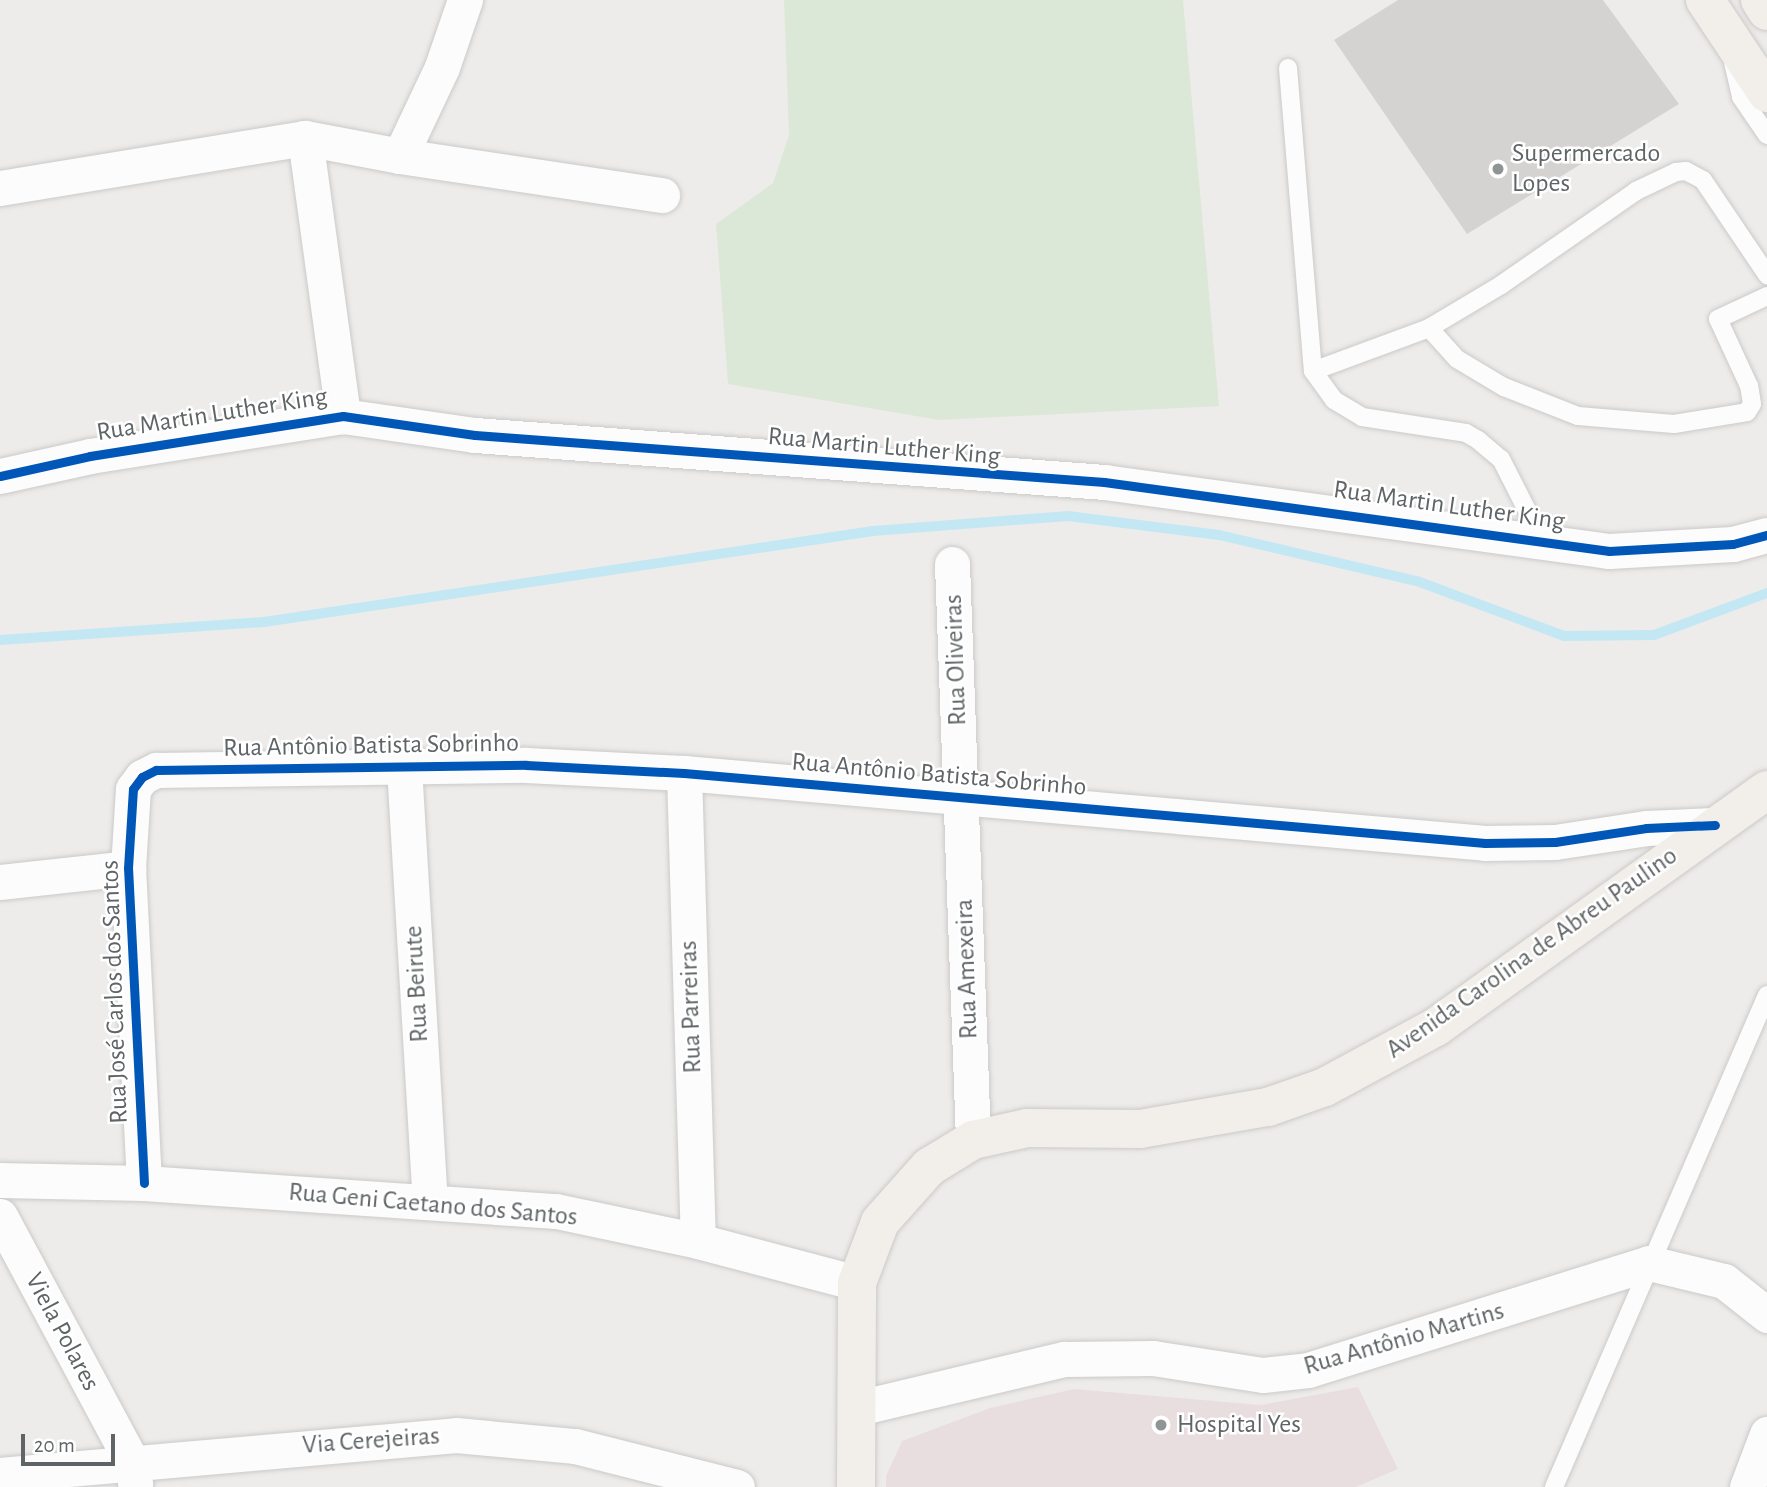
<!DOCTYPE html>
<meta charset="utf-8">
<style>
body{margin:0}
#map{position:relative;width:1767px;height:1487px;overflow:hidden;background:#eeecea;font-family:"Alegreya Sans",sans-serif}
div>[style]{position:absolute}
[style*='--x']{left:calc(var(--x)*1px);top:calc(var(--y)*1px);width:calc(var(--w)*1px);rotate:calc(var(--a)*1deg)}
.medical>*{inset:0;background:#e9dedf}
.green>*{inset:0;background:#dce8d7}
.stream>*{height:10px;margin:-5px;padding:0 5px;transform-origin:5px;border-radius:5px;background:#c3e8f3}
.building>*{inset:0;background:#d5d3d2}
.roads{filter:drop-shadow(0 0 2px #cbcac9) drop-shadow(0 0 2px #cbcac9)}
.service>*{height:18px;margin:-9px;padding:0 9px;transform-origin:9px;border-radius:9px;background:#fcfcfc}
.minor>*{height:35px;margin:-17.5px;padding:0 17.5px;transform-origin:17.5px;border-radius:17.5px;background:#fcfcfc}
.primary>*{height:38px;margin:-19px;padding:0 19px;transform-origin:19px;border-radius:19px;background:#f2efea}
.cycleway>*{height:9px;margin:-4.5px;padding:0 4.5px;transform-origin:4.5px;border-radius:4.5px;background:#0057b8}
.dots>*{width:19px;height:19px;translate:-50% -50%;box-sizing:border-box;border:4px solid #fff;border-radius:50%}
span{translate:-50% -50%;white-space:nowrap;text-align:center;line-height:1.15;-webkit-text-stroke:5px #fff;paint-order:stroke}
.poi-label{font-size:26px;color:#5f6466}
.left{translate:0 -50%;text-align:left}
.street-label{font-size:26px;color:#5f6466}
.scale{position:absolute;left:21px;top:1434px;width:94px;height:32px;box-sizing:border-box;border:4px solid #5f6466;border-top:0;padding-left:9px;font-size:21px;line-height:24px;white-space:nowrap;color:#5f6466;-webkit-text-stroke:5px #fff;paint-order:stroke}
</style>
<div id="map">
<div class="medical">
<i style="clip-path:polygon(1358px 1387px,1398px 1469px,1356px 1487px,886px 1487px,886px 1476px,902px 1441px,990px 1408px,1074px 1389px,1261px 1405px)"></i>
</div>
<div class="green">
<i style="clip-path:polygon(784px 0,1183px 0,1219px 406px,939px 420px,728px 384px,716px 224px,773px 183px,789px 135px)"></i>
</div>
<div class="stream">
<i style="--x:0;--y:640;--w:265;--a:-3.9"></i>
<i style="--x:264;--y:622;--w:616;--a:-8.5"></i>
<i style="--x:873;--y:531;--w:196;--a:-4.4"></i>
<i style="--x:1068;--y:516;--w:152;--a:7.2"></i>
<i style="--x:1219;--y:535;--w:203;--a:13.1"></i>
<i style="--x:1417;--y:581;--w:157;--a:20.5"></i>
<i style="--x:1564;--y:636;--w:90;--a:-0.6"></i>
<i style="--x:1654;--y:635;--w:121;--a:-20.4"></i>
</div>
<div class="building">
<i style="clip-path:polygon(1398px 0,1603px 0,1679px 104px,1467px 234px,1334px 40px)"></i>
</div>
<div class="roads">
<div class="service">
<i style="--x:1733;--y:62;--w:36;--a:77"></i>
<i style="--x:1741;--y:97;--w:46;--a:55.6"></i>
<i style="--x:1288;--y:68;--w:304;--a:85.3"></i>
<i style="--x:1313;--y:371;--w:36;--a:54"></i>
<i style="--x:1334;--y:400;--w:33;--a:31"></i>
<i style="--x:1362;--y:417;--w:105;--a:8.7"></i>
<i style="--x:1466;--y:433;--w:14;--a:30"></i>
<i style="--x:1478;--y:440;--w:30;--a:40"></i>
<i style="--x:1501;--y:459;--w:89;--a:63.1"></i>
<i style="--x:1429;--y:328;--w:42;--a:47.9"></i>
<i style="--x:1457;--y:359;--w:55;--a:30.8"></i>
<i style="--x:1504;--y:387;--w:79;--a:21.4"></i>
<i style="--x:1578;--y:416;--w:96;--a:4.8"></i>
<i style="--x:1674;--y:424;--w:74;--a:-9.3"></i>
<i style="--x:1747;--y:412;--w:9;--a:-58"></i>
<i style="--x:1752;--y:404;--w:18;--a:-99"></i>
<i style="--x:1749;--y:386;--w:74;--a:-114.8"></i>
<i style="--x:1718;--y:319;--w:54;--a:-25.1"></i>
<i style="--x:1313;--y:371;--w:124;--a:-20.3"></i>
<i style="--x:1429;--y:328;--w:84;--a:-30.8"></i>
<i style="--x:1501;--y:285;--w:165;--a:-34.8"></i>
<i style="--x:1636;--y:191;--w:44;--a:-25.4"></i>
<i style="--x:1676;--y:172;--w:10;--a:-6"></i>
<i style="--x:1686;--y:171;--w:19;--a:28"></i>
<i style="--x:1703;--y:180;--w:115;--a:56"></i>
<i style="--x:1554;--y:1487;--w:536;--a:-66.59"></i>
</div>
<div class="minor">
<i style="--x:305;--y:138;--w:281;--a:82.2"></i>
<i style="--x:400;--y:156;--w:265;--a:8.5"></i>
<i style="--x:0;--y:188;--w:309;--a:-9.3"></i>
<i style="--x:305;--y:138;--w:97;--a:10.7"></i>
<i style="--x:400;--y:156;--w:98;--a:-64.7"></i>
<i style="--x:442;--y:67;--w:71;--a:-71.1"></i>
<i style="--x:0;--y:476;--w:92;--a:-12.5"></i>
<i style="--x:90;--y:456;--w:256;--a:-9"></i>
<i style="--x:343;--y:416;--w:133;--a:8.2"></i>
<i style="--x:475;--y:435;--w:631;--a:4.27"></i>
<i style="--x:1104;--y:482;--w:510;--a:7.78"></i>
<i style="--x:1609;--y:551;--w:124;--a:-3.2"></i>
<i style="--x:1733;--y:544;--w:35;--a:-15"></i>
<i style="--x:952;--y:564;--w:576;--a:87.91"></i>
<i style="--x:404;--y:767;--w:435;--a:86.6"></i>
<i style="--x:684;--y:773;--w:468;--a:88.3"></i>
<i style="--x:0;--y:882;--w:129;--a:-6.2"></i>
<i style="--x:0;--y:1180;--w:144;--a:1.2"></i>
<i style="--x:144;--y:1183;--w:413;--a:3.9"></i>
<i style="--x:556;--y:1211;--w:145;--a:11.9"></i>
<i style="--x:698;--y:1241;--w:164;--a:14.8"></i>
<i style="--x:144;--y:1183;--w:315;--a:-92.9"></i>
<i style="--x:128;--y:868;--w:79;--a:-86.4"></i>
<i style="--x:133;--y:789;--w:15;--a:-53"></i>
<i style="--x:142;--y:777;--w:16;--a:-27"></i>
<i style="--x:156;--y:770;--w:370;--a:-0.8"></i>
<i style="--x:526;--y:765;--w:158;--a:2.9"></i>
<i style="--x:684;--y:773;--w:804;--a:4.99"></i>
<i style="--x:1485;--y:843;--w:70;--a:-0.8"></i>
<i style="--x:1555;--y:842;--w:92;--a:-8.7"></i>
<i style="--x:1646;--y:828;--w:69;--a:-2.5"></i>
<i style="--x:0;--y:1216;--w:281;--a:61.8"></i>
<i style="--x:133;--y:1464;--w:20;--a:84"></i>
<i style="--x:858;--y:1408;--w:212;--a:-13.4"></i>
<i style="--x:1064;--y:1359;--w:89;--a:-0.6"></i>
<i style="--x:1153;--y:1358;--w:111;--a:8.8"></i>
<i style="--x:1263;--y:1375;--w:45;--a:-6.3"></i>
<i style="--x:1308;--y:1370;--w:357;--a:-17.4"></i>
<i style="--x:1649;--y:1263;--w:77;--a:13.5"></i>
<i style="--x:1724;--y:1281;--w:55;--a:38.3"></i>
<i style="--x:0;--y:1475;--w:458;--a:-5"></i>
<i style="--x:456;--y:1435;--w:120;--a:5.3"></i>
<i style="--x:575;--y:1446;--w:167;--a:14.2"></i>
<i style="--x:1747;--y:1487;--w:57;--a:-69.3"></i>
</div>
<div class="primary">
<i style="--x:1705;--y:0;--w:112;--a:56.3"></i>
<i style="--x:1760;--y:0;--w:13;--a:58"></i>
<i style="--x:856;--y:1487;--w:204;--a:-89.7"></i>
<i style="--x:857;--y:1283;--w:65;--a:-69.3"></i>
<i style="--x:880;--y:1222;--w:74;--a:-48.3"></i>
<i style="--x:929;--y:1167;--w:52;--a:-31.5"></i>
<i style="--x:973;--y:1140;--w:55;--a:-12.5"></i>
<i style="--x:1027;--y:1128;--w:113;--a:0.5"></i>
<i style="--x:1140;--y:1129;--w:130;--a:-9.8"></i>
<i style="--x:1268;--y:1107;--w:60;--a:-19.3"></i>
<i style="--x:1325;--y:1087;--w:126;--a:-28.4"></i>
<i style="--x:1436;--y:1027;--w:407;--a:-35.6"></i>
</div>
</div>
<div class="cycleway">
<i style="--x:0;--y:476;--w:92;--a:-12.5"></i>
<i style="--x:90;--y:456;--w:256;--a:-9"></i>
<i style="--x:343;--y:416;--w:133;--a:8.2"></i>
<i style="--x:475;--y:435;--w:631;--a:4.27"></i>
<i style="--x:1104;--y:482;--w:510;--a:7.78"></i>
<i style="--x:1609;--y:551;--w:124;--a:-3.2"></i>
<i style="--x:1733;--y:544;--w:35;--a:-15"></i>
<i style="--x:144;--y:1183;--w:315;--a:-92.9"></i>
<i style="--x:128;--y:868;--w:79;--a:-86.4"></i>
<i style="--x:133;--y:789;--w:15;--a:-53"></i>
<i style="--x:142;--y:777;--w:16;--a:-27"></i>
<i style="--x:156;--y:770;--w:370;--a:-0.8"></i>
<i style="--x:526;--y:765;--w:158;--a:2.9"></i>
<i style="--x:684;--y:773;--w:804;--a:4.99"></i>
<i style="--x:1485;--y:843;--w:70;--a:-0.8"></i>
<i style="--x:1555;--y:842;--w:92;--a:-8.7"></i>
<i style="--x:1646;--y:828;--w:69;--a:-2.5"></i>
</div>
<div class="dots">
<i style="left:1498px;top:169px;background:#919494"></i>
<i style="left:1161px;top:1425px;background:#919494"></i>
</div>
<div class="poi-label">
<span class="left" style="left:1512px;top:169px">Supermercado<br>Lopes</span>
<span class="left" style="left:1177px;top:1425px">Hospital Yes</span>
</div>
<div class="street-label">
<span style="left:212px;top:415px;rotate:-9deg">Rua Martin Luther King</span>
<span style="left:884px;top:447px;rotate:5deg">Rua Martin Luther King</span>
<span style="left:1449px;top:506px;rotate:8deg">Rua Martin Luther King</span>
<span style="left:956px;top:660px;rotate:-92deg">Rua Oliveiras</span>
<span style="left:371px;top:746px;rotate:-1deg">Rua Antônio Batista Sobrinho</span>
<span style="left:939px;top:775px;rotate:5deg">Rua Antônio Batista Sobrinho</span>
<span style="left:1532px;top:953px;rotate:-35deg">Avenida Carolina de Abreu Paulino</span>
<span style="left:967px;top:969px;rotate:-92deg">Rua Amexeira</span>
<span style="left:417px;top:984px;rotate:-93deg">Rua Beirute</span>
<span style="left:115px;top:992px;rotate:-92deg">Rua José Carlos dos Santos</span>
<span style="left:691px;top:1007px;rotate:-92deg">Rua Parreiras</span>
<span style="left:433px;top:1205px;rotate:5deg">Rua Geni Caetano dos Santos</span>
<span style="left:62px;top:1332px;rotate:62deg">Viela Polares</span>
<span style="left:1404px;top:1339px;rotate:-16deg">Rua Antônio Martins</span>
<span style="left:371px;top:1441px;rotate:-4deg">Via Cerejeiras</span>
</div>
<div class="scale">20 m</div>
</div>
